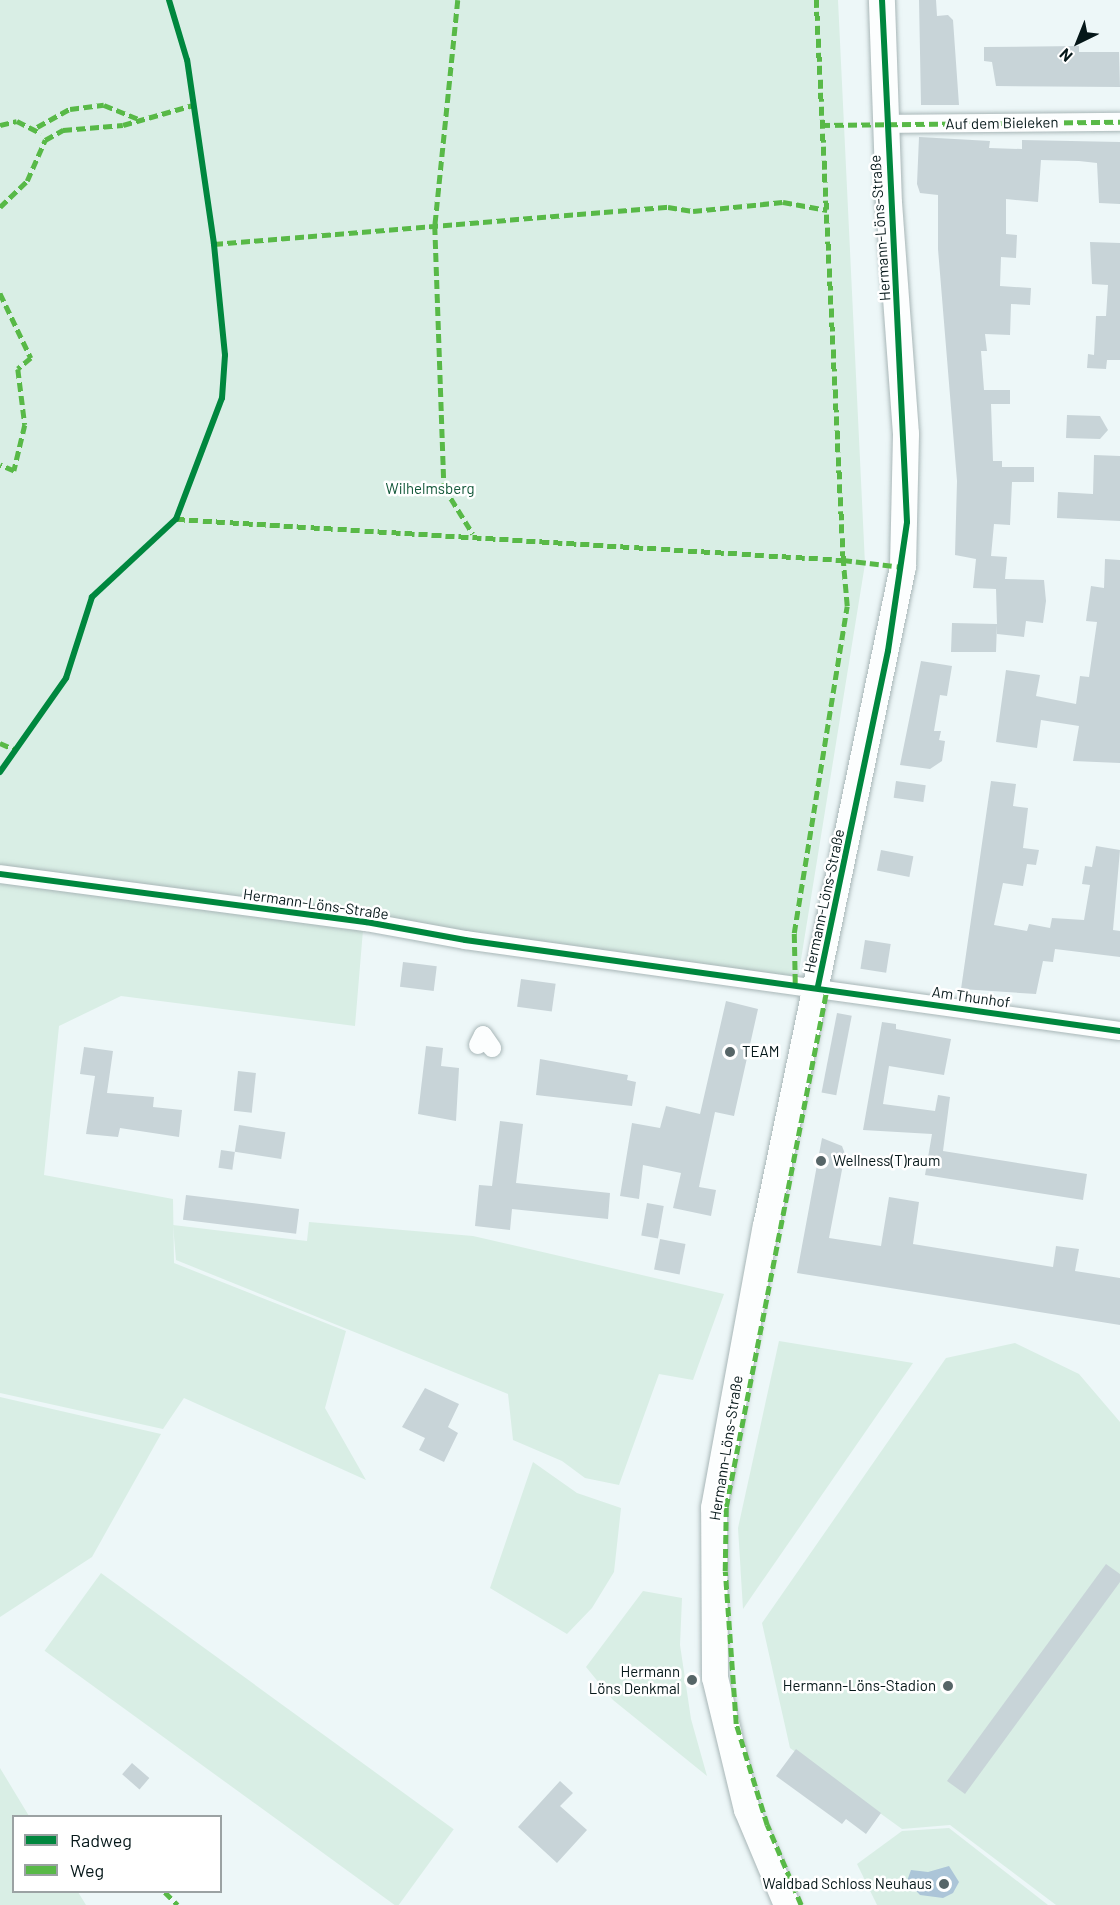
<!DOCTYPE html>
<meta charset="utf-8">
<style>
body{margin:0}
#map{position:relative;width:1120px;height:1905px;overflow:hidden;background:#edf7f8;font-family:Barlow,sans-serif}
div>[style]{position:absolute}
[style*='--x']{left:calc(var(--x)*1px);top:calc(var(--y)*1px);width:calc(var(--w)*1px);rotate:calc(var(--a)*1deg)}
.green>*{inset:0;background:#d9eee5;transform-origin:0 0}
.water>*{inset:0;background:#acc5d8}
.building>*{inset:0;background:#c8d4d8;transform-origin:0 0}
.roads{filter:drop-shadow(0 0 2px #a8b6b7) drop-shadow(0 0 2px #a8b6b7)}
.street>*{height:18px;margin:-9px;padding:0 9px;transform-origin:9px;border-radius:9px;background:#fcfefe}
.secondary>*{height:26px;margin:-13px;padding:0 13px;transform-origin:13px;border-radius:13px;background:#fcfefe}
.quiet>*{height:4.5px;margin-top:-2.25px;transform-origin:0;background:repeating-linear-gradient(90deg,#58b947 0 9px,transparent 0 13.5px)}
.cycleway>*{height:6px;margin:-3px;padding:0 3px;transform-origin:3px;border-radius:3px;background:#00873e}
.dots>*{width:16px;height:16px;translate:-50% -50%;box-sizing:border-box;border:3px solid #fff;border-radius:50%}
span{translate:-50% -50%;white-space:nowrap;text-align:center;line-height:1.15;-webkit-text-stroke:5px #fff;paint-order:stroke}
.street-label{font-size:15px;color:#051719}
.park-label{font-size:15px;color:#125739}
.poi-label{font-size:15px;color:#051719}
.left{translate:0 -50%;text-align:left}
.right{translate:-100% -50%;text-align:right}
.legend{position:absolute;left:12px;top:1815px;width:210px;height:78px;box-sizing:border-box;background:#fff;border:2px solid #9ba2a3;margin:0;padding:8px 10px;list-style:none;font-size:18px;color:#051719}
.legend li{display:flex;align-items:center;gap:12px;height:30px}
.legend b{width:30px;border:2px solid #9ba2a3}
.north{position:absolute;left:1048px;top:12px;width:60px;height:60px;-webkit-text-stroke:4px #fff;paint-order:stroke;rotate:223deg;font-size:16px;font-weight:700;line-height:24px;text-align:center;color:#051719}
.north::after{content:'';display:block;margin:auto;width:21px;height:27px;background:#051719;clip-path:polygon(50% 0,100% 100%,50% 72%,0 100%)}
</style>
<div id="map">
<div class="green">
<i style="clip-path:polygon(0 0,838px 0,865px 564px,798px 978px,364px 918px,355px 1026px,121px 996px,59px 1026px,44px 1175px,173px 1199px,174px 1263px,346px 1331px,325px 1408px,366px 1480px,184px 1398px,163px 1429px,0 1393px)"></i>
<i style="clip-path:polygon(309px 1222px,473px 1236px,724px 1294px,693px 1380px,659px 1374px,619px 1485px,585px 1478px,562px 1461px,513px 1440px,508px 1394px,176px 1260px,173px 1225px,307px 1241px)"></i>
<i style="clip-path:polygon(779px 1341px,913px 1363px,743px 1609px,738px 1528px)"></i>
<i style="clip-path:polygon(1015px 1343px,1079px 1374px,1120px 1422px,1120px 1905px,1056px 1905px,950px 1825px,902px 1829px,790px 1748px,762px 1623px,946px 1358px)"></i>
<i style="clip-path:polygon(0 1397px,161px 1434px,92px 1557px,0 1617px)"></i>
<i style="clip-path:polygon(533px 1462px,577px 1493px,621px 1508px,614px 1572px,592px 1608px,567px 1634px,490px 1588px)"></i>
<i style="left:101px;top:1573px;width:436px;height:96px;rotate:36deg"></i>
<i style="clip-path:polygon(643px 1591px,682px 1598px,680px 1645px,691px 1719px,707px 1776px,613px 1700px,586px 1667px)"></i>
<i style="clip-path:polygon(0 1768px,29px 1816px,14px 1816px,14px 1892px,78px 1892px,86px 1905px,0 1905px)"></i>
<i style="clip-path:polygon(949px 1828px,1048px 1905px,877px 1905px,857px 1864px,902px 1831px)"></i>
</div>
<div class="water">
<i style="clip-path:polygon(949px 1866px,959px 1882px,953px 1893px,943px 1898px,920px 1895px,907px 1881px,911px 1870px,928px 1872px)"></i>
</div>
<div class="building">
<i style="clip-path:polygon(919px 0,936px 0,937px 16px,948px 15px,953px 20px,959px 105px,921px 105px)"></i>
<i style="clip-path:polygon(1079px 46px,1079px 52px,1119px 52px,1120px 87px,996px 86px,992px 62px,984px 61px,984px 47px)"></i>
<i style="clip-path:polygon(919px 137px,990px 141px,989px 148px,1022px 149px,1022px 140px,1120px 142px,1120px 204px,1099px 203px,1097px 163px,1079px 161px,1041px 160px,1038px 202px,1006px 199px,1006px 234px,1017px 235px,1016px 258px,1001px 257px,1000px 286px,1031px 288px,1030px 305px,1011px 304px,1010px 335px,985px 334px,987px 351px,981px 351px,984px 390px,1010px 390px,1010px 404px,991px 404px,993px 461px,1002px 461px,1002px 467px,1034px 467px,1034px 482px,1012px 482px,1010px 525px,994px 524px,991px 556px,1007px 557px,1005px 579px,1044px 580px,1046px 601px,1043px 623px,1026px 621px,1024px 637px,997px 634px,997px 625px,996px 652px,951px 652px,952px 623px,997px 624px,996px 589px,973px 588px,976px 559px,955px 555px,957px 481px,938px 249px,938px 195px,920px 193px,917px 184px)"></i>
<i style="clip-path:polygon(1090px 242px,1120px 243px,1120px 360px,1107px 360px,1106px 369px,1087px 368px,1088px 354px,1094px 355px,1096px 316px,1106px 316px,1108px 285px,1092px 284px)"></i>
<i style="clip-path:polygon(1067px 415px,1100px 416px,1108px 430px,1100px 439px,1066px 438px)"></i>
<i style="clip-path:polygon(1094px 455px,1120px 456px,1120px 521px,1057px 518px,1058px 492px,1093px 494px)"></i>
<i style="clip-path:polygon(1105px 559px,1120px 560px,1120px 763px,1073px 761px,1079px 726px,1041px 720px,1037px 748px,996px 742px,1006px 670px,1040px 675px,1036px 696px,1076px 704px,1080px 676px,1089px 677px,1097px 622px,1086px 621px,1091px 586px,1104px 588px)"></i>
<i style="clip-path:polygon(921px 661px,952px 666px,947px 696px,940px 695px,934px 731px,941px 731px,939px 740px,945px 741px,942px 761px,930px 769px,900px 765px)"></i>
<i style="left:896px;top:781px;width:30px;height:17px;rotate:8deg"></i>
<i style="clip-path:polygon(991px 781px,1016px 784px,1013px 806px,1028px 808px,1023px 848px,1039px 850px,1036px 865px,1027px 864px,1023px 886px,1003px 883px,994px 925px,1027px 931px,1029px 924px,1050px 928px,1052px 918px,1084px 920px,1090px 885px,1082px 884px,1085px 866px,1092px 867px,1096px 846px,1120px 850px,1113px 930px,1120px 931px,1120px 957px,1055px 949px,1053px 962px,1043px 961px,1036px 994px,961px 989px)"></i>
<i style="left:881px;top:850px;width:33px;height:21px;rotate:11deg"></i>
<i style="left:865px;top:940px;width:26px;height:29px;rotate:9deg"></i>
<i style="left:403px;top:962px;width:34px;height:25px;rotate:7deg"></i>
<i style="left:521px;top:979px;width:35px;height:28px;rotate:8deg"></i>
<i style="clip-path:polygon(726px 1001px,758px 1009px,734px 1116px,715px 1112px,699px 1187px,716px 1190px,711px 1216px,673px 1208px,681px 1173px,643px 1165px,639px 1199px,620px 1196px,632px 1123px,660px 1128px,666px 1106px,700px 1114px)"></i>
<i style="left:837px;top:1013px;width:15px;height:81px;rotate:11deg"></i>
<i style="clip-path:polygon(882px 1022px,896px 1024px,896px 1029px,951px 1039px,944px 1075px,889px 1066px,883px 1104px,935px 1111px,938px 1095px,950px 1097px,943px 1151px,1087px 1174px,1083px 1200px,925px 1175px,932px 1134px,863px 1130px)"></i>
<i style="clip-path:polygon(426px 1046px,443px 1048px,441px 1066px,459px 1068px,456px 1121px,418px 1114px)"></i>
<i style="clip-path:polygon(84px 1047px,113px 1051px,107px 1093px,154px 1097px,153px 1107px,182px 1110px,179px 1137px,120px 1128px,118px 1137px,86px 1134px,95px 1076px,80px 1074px)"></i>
<i style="clip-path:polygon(540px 1059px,628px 1075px,627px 1080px,636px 1082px,632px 1106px,536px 1095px)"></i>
<i style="left:238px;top:1071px;width:18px;height:40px;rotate:6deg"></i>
<i style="clip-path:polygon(500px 1121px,523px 1124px,516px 1183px,610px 1193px,608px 1219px,512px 1209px,510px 1230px,475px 1226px,479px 1185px,492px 1186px)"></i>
<i style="left:239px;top:1125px;width:47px;height:27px;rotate:9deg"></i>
<i style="clip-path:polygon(822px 1138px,842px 1146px,845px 1154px,829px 1238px,881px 1246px,889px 1197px,919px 1202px,913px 1244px,1053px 1267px,1056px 1246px,1079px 1249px,1075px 1271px,1120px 1278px,1120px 1325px,797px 1273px)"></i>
<i style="left:221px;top:1150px;width:14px;height:18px;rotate:8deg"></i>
<i style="left:186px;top:1195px;width:114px;height:25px;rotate:7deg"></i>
<i style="left:647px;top:1203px;width:17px;height:33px;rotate:10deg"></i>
<i style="left:660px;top:1239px;width:26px;height:31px;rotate:11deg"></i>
<i style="clip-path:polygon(425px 1388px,459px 1404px,448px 1427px,458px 1433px,444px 1462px,419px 1450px,425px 1438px,402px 1427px)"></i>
<i style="clip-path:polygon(1106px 1564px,1120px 1574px,1120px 1582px,965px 1794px,947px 1781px)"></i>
<i style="clip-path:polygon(796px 1749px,881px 1813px,866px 1834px,846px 1819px,842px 1824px,776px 1776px)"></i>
<i style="left:132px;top:1763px;width:23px;height:15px;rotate:41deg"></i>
<i style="clip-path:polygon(560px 1781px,573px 1793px,560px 1806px,587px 1830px,557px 1863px,518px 1827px)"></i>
</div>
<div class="roads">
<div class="street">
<i style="--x:885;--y:124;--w:235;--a:-0.5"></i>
<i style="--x:0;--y:874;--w:369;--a:7.5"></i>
<i style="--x:366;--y:922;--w:101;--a:10.3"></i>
<i style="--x:465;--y:940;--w:661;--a:7.91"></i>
<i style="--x:478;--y:1045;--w:11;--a:-63"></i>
<i style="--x:483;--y:1035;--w:16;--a:55"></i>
</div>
<div class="secondary">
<i style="--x:787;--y:1905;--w:103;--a:-112.8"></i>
<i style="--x:747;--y:1810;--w:136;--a:-103.6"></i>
<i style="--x:715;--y:1678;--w:170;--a:-90.3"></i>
<i style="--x:714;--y:1508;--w:287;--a:-79.6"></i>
<i style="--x:766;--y:1226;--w:673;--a:-78.26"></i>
<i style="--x:903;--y:567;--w:133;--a:-88.7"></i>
<i style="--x:906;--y:434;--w:231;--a:-94.2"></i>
<i style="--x:889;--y:204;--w:204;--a:-92"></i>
</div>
</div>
<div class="quiet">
<i style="--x:458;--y:0;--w:227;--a:95.8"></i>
<i style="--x:435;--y:226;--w:261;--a:88"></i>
<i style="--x:444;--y:487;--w:55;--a:58.3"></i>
<i style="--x:0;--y:125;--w:17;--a:-13"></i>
<i style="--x:17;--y:121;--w:27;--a:27"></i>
<i style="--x:821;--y:125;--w:299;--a:-0.6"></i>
<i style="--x:37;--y:127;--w:38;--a:-29"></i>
<i style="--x:70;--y:109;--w:34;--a:-7"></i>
<i style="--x:104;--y:105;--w:40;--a:22"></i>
<i style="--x:0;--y:207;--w:37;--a:-44"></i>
<i style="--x:27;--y:181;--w:45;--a:-66.3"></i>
<i style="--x:45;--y:140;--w:21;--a:-29"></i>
<i style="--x:63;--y:130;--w:60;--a:-4.8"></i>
<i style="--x:123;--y:125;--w:73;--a:-15.9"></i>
<i style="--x:214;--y:244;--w:456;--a:-4.7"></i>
<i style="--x:668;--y:207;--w:25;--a:9"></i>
<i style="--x:693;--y:211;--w:90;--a:-5.7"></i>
<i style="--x:783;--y:202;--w:45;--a:10.3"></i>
<i style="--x:0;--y:293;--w:72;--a:64.5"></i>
<i style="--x:31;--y:358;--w:17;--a:140"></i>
<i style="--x:18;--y:369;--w:56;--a:82.9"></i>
<i style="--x:25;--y:425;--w:47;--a:103.4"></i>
<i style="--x:14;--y:471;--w:15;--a:-157"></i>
<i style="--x:176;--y:519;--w:668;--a:3.52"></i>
<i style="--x:843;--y:560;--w:561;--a:-92.76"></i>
<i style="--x:0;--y:743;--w:17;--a:24"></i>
<i style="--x:795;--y:983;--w:50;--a:-91.1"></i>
<i style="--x:794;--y:933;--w:331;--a:-80.8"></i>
<i style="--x:847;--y:606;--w:46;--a:-95"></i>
<i style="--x:843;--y:560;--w:60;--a:6.7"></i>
<i style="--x:165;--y:1892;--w:18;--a:45"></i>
<i style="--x:801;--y:1905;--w:87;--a:-113"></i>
<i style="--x:767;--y:1825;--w:106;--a:-107.1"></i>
<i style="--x:736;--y:1724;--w:153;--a:-94.1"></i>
<i style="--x:725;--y:1571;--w:64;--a:-89.1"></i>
<i style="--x:726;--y:1507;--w:529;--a:-78.99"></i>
</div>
<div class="cycleway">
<i style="--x:0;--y:772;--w:115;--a:-54.9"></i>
<i style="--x:66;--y:678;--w:85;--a:-72.2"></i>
<i style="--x:92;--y:597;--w:115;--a:-42.9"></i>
<i style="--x:176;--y:519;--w:129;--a:-69.2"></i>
<i style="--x:222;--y:398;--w:43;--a:-86"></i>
<i style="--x:225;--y:355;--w:112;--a:-95.7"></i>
<i style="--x:214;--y:244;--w:186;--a:-98.3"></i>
<i style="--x:187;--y:60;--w:63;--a:-106.7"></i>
<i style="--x:0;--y:874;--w:369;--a:7.5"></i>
<i style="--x:366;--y:922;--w:101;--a:10.3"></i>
<i style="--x:465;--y:940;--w:661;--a:7.91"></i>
<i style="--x:818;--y:986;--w:342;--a:-78.2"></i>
<i style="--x:888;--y:651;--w:130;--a:-81.6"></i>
<i style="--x:907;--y:522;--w:523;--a:-92.74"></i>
</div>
<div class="dots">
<i style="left:730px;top:1052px;background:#566567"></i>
<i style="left:821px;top:1161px;background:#566567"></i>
<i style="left:692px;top:1680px;background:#566567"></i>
<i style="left:948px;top:1686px;background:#566567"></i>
<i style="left:944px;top:1884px;background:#566567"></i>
</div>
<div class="street-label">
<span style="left:1002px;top:123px;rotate:-1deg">Auf dem Bieleken</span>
<span style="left:880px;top:228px;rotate:-94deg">Hermann-Löns-Straße</span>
<span style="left:824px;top:901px;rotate:-78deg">Hermann-Löns-Straße</span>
<span style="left:316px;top:904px;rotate:8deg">Hermann-Löns-Straße</span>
<span style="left:971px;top:997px;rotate:8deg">Am Thunhof</span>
<span style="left:726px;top:1448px;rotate:-81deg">Hermann-Löns-Straße</span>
</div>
<div class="park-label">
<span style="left:430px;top:489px">Wilhelmsberg</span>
</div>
<div class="poi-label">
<span class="left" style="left:742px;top:1052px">TEAM</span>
<span class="left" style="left:833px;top:1161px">Wellness(T)raum</span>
<span class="right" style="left:680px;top:1680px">Hermann<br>Löns Denkmal</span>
<span class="right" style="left:936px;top:1686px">Hermann-Löns-Stadion</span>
<span class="right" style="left:932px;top:1884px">Waldbad Schloss Neuhaus</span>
</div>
<ul class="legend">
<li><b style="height:8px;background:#00873e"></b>Radweg</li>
<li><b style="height:8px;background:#58b947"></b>Weg</li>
</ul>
<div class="north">N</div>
</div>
